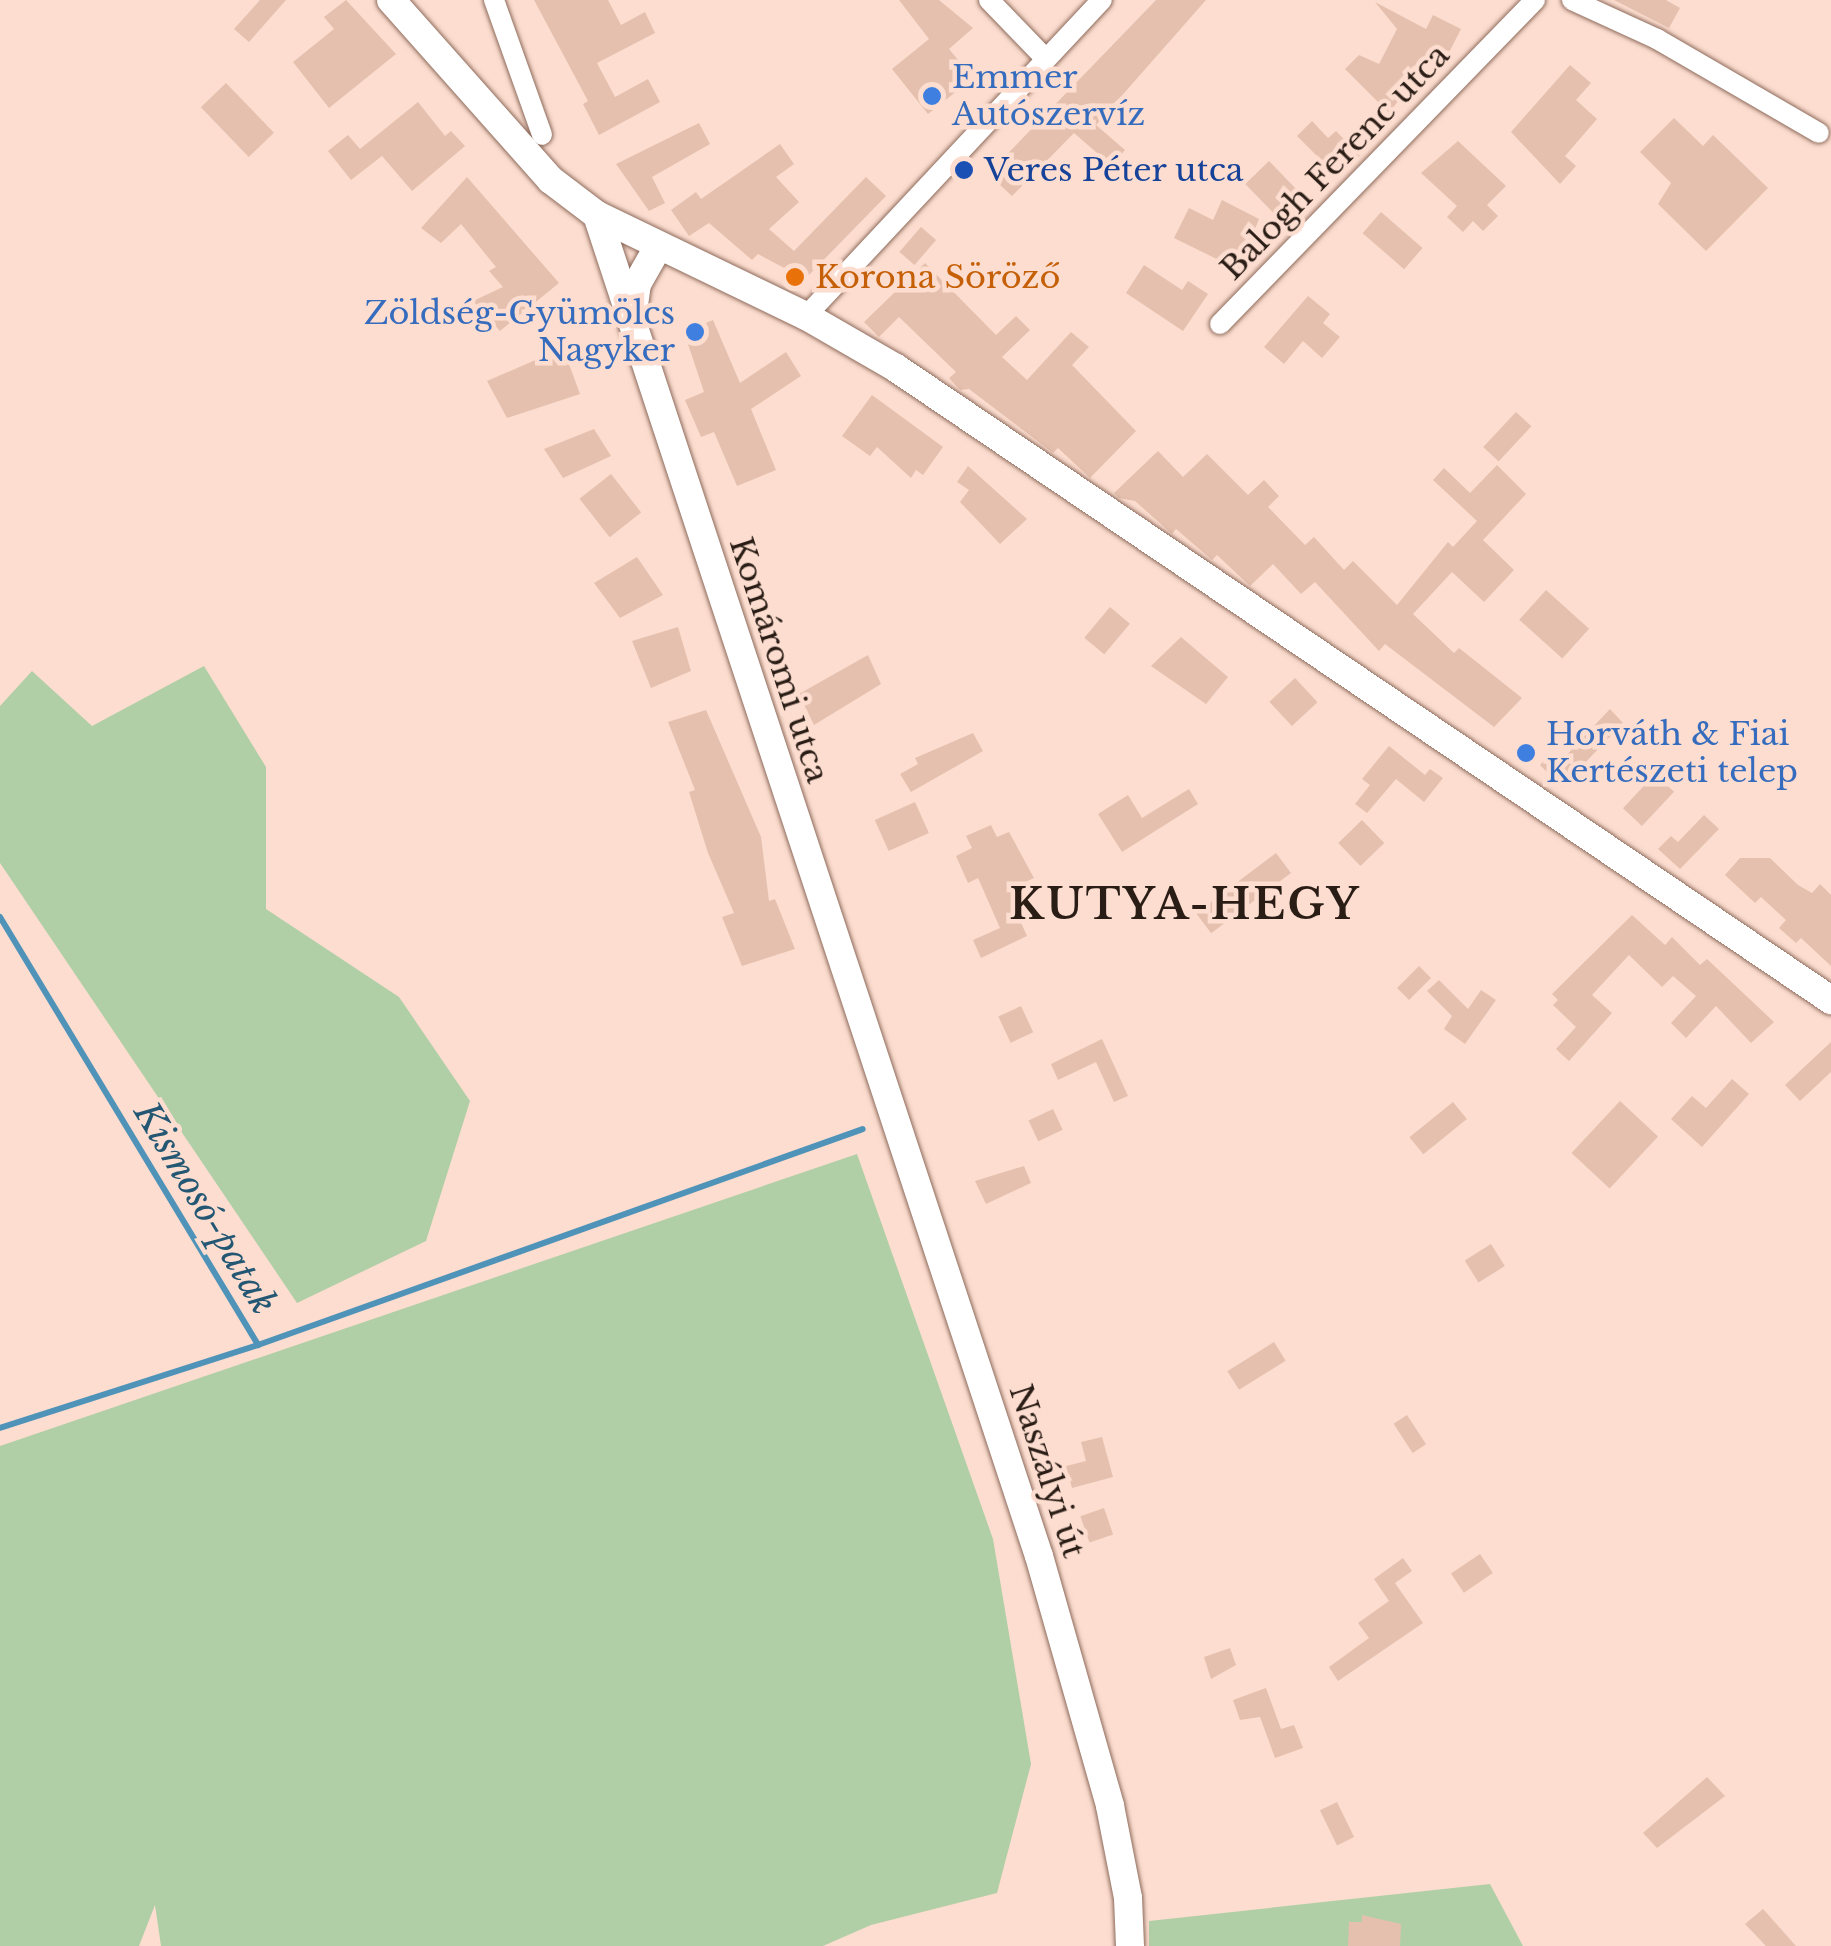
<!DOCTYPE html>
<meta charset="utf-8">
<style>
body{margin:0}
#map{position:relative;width:1831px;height:1946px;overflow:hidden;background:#fcddcf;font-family:"Libre Baskerville",serif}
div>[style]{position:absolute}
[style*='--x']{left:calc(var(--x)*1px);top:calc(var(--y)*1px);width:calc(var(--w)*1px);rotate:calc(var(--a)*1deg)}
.green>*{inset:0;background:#b1cfa7}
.stream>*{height:6px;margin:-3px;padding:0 3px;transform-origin:3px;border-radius:3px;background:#5093b9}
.building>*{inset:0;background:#e5c0ae;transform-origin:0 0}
.roads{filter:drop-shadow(0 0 2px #8d6b5c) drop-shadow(0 0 2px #8d6b5c)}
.street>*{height:20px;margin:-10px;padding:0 10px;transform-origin:10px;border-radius:10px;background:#fff}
.secondary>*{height:28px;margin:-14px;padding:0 14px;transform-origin:14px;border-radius:14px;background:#fff}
.dots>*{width:28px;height:28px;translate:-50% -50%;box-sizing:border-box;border:5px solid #fcddcf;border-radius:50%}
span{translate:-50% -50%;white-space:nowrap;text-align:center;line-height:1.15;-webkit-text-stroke:9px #fcddcf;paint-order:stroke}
.shop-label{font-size:32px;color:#366cbe}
.left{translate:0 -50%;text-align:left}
.right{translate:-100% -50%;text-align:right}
.street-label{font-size:32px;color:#2a1d16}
.transit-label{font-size:32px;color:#164399}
.food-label{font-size:32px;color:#c56008}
.water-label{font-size:35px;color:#235773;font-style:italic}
.district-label{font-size:42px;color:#2a1d16;font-weight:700;letter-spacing:2.5px}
</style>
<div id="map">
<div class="green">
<i style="clip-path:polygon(204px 666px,266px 767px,266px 909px,399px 997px,470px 1101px,426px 1241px,297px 1303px,0 863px,0 706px,32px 671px,92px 726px)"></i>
<i style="clip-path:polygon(857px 1154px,993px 1539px,1031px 1764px,997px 1893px,871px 1925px,823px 1946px,161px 1946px,155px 1905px,139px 1946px,0 1946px,0 1446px)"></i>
<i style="clip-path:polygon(1490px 1884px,1523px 1946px,1149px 1946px,1149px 1921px)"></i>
</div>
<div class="stream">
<i style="--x:0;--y:917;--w:500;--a:58.9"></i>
<i style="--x:258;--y:1345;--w:271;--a:162.2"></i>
<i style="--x:258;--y:1345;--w:642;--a:-19.65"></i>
</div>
<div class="building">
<i style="clip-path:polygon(260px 0,286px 0,249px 42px,234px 29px)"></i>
<i style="clip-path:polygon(346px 0,396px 54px,329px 108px,293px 62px,334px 29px,324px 17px)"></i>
<i style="clip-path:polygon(534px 0,608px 0,621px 25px,645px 12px,655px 33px,597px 63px,615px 97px,648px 79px,660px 102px,599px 135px,583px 104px,588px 101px)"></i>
<i style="clip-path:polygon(899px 0,939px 0,973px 28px,949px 49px,973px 78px,928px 114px,892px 69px,929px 39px)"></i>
<i style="clip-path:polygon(1156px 0,1206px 0,1096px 125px,1125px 150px,1112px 166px,1074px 133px,1012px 196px,988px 174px)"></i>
<i style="clip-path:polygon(1614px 0,1666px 0,1680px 8px,1669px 28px)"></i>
<i style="clip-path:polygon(1375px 2px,1426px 29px,1433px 15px,1461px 29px,1439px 72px,1426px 65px,1389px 113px,1345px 69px,1359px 55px,1379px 64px,1397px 29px)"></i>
<i style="clip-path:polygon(1570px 65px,1591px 83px,1576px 100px,1597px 119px,1565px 156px,1576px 166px,1560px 184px,1511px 132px)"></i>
<i style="left:226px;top:83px;width:69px;height:35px;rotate:46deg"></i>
<i style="clip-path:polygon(418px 102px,445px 136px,451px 131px,465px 146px,412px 191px,382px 156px,351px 180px,328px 151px,348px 135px,360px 149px)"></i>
<i style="clip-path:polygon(1674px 118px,1703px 146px,1713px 135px,1768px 188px,1706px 251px,1658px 204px,1671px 183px,1640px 152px)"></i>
<i style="clip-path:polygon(1312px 121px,1328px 138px,1336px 131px,1360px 156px,1338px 177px,1297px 136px)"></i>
<i style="clip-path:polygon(699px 123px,710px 144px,652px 177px,665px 203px,649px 211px,616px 164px)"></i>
<i style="clip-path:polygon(1458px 141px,1506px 186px,1487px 205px,1498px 216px,1483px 231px,1473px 221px,1463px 232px,1447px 217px,1457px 206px,1421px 173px)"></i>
<i style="clip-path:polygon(780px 144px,794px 164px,776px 177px,799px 202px,769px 229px,794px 251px,866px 177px,886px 196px,805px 279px,758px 254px,752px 260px,709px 223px,689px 236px,671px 210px,696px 192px,701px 199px)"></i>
<i style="left:1269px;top:161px;width:54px;height:33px;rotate:46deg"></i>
<i style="clip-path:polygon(467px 177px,559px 283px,500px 331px,473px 301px,503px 287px,489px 271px,496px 267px,461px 224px,441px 243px,421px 228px)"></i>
<i style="clip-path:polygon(1222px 200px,1259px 219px,1239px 270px,1174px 238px,1189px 208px,1213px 220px)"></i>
<i style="left:1381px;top:212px;width:55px;height:28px;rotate:41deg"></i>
<i style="left:921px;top:227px;width:20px;height:33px;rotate:41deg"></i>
<i style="clip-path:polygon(925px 263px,996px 335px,1016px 316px,1030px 330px,1002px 357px,1027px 380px,1071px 332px,1089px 347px,1072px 365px,1136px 431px,1090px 478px,1058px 448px,1053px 453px,969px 389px,960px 390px,949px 378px,956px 372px,899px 317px,879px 337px,864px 322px)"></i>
<i style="clip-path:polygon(1144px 265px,1182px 290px,1188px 281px,1208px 294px,1183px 331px,1126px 293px)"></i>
<i style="clip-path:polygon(1308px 296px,1330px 314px,1323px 323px,1340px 337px,1322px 358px,1303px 341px,1284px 364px,1264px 347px)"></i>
<i style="clip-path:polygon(713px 320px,740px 383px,786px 352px,801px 376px,751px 409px,776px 470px,737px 486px,714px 432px,701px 437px,685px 400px,704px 392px,684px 332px)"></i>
<i style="clip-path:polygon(563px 348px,580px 394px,507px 418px,487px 381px)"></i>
<i style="clip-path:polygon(872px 395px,943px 447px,923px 475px,916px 470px,911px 478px,877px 447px,870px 456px,842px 436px)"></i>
<i style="left:1516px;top:412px;width:21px;height:48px;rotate:43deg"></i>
<i style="clip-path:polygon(594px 429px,611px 456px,563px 478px,544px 449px)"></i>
<i style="clip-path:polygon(1158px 451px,1183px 477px,1207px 454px,1248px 495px,1264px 480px,1279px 496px,1268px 507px,1305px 545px,1314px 537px,1344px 570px,1353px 561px,1397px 605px,1448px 542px,1453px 547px,1477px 521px,1433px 480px,1444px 468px,1470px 493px,1497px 465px,1526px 494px,1483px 540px,1514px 570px,1484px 602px,1452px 572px,1413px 614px,1454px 653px,1459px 648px,1522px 698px,1494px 727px,1385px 644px,1379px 651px,1315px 582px,1301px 594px,1273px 564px,1250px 586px,1217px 555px,1212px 560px,1176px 529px,1172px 534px,1135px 501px,1119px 498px,1114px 493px)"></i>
<i style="clip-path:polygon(968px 466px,1027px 519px,1000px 544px,960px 502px,969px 490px,957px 482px)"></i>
<i style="left:611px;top:474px;width:49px;height:40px;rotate:52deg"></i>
<i style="clip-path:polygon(637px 557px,663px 595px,620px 618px,594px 583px)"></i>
<i style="left:1546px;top:590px;width:58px;height:40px;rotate:42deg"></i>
<i style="left:1110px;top:607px;width:26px;height:40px;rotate:40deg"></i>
<i style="clip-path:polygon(678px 627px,691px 671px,651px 688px,632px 641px)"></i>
<i style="clip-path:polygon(1181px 637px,1228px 677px,1206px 704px,1151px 666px)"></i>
<i style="clip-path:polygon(868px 655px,881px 684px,814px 725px,799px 694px)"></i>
<i style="left:1295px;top:678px;width:33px;height:35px;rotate:47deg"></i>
<i style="clip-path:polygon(1610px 709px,1623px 723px,1562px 787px,1540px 765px,1550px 754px,1559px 763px)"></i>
<i style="clip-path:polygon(706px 710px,761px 837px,769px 901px,775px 899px,795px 949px,742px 966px,722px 917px,734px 913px,708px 853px,689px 792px,695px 790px,668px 722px)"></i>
<i style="clip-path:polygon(973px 733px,983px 751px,911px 792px,900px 774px,918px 764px,915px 758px)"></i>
<i style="clip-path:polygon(1389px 746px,1425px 775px,1430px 769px,1443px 778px,1424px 802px,1396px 779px,1367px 813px,1355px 804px,1370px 785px,1362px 779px)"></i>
<i style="left:1655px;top:774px;width:26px;height:47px;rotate:43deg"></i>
<i style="clip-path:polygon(1189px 789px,1198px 804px,1122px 852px,1098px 814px,1128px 795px,1142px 818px)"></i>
<i style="left:915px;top:802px;width:34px;height:44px;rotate:66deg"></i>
<i style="clip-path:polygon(1704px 815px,1719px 829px,1680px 869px,1658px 849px,1671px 836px,1678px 842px)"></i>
<i style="left:1362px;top:820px;width:32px;height:33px;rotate:46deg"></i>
<i style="clip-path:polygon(991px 825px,997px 837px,1009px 832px,1034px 878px,1019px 885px,1027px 902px,1014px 907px,1027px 936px,981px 958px,973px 940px,1000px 928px,978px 878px,968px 883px,956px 856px,972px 848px,966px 836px)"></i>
<i style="left:1276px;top:853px;width:25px;height:100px;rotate:53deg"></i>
<i style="clip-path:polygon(1740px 858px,1770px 858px,1798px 885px,1812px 893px,1820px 884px,1831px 895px,1831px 966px,1801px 938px,1796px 943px,1779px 928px,1786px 920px,1761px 897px,1755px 903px,1725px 875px)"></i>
<i style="clip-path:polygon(1632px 915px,1665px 945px,1672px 937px,1700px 965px,1707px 959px,1774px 1022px,1751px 1043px,1716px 1006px,1686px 1038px,1671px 1023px,1696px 996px,1673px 976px,1662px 987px,1629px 955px,1592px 995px,1612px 1013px,1569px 1061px,1556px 1049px,1576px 1027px,1553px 1005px,1558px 1000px,1552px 994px)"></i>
<i style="left:1419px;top:966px;width:17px;height:31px;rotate:45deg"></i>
<i style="clip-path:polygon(1439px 980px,1468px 1009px,1481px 990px,1496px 1000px,1465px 1044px,1444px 1029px,1452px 1016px,1427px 991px)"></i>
<i style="left:1021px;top:1006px;width:29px;height:25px;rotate:65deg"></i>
<i style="clip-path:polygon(1102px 1039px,1128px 1096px,1114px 1102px,1096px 1062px,1058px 1080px,1051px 1064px)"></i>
<i style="clip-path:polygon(1831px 1042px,1831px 1072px,1800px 1101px,1785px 1085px)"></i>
<i style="clip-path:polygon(1732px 1079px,1749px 1094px,1702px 1147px,1671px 1119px,1692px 1096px,1706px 1108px)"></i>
<i style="left:1620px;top:1101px;width:52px;height:71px;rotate:43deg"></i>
<i style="left:1453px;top:1102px;width:22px;height:56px;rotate:51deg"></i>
<i style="left:1053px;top:1109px;width:23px;height:27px;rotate:65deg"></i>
<i style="clip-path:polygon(1024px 1166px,1031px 1183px,986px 1204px,975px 1181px)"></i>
<i style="left:1491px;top:1244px;width:26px;height:31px;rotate:58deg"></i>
<i style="left:1274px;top:1342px;width:22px;height:55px;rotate:58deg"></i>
<i style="left:1407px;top:1415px;width:35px;height:16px;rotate:57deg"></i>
<i style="clip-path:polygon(1102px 1437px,1113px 1477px,1072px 1488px,1066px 1466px,1086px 1461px,1081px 1442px)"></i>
<i style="left:1104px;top:1508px;width:28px;height:25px;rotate:71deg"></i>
<i style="left:1480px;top:1554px;width:23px;height:35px;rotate:56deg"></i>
<i style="clip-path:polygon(1403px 1558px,1412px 1571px,1395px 1583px,1423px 1623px,1338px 1681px,1329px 1667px,1369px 1638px,1358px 1623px,1389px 1601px,1374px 1579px)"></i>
<i style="clip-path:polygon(1230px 1648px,1236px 1665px,1211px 1679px,1204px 1657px)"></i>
<i style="clip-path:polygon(1266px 1688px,1281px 1729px,1294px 1725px,1303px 1748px,1275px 1758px,1260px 1717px,1240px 1720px,1233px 1700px)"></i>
<i style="clip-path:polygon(1707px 1777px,1725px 1796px,1657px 1848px,1643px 1833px)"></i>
<i style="left:1337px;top:1802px;width:39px;height:19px;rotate:64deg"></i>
<i style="clip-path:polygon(1763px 1909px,1796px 1946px,1766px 1946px,1745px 1924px)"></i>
<i style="clip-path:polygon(1362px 1915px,1401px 1924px,1400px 1946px,1348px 1946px,1349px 1922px,1362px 1922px)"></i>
</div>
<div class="roads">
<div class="street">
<i style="--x:494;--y:0;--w:143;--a:70.4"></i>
<i style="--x:989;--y:0;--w:82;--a:46"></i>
<i style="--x:1572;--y:0;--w:94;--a:24.6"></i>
<i style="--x:1657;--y:39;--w:187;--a:30.1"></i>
<i style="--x:806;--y:316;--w:433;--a:-46.9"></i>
<i style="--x:1220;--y:324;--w:452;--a:-45.8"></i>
</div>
<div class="secondary">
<i style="--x:391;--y:0;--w:241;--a:48.4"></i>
<i style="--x:551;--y:180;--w:58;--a:37.3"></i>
<i style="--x:597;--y:215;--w:232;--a:25.8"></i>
<i style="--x:806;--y:316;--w:104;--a:30"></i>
<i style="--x:896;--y:368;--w:1129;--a:34.06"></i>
<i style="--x:597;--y:215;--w:1412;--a:71.76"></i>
<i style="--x:1039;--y:1556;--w:260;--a:74.1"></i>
<i style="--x:1110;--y:1806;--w:94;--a:78.9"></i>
<i style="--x:1128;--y:1898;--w:48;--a:87.6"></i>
<i style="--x:633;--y:312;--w:28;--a:-82"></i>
<i style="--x:637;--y:284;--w:43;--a:-60.4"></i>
</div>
</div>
<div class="dots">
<i style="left:932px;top:96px;background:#3f7fe0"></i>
<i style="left:964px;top:170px;background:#1a4fb4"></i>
<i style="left:795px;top:277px;background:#e8710a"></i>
<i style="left:695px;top:332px;background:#3f7fe0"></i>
<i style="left:1526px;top:753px;background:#3f7fe0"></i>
</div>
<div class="shop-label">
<span class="left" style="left:952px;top:96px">Emmer<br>Autószervíz</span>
<span class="right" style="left:675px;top:332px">Zöldség-Gyümölcs<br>Nagyker</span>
<span class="left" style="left:1546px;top:753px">Horváth &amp; Fiai<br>Kertészeti telep</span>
</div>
<div class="street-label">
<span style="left:1335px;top:162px;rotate:-46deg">Balogh Ferenc utca</span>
<span style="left:779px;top:660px;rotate:72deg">Komáromi utca</span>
<span style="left:1047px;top:1471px;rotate:72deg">Naszályi út</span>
</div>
<div class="transit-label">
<span class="left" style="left:984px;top:170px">Veres Péter utca</span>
</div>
<div class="food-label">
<span class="left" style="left:815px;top:277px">Korona Söröző</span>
</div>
<div class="water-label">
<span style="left:205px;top:1208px;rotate:59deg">Kismosó-patak</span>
</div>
<div class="district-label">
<span style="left:1185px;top:904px">KUTYA-HEGY</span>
</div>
</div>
